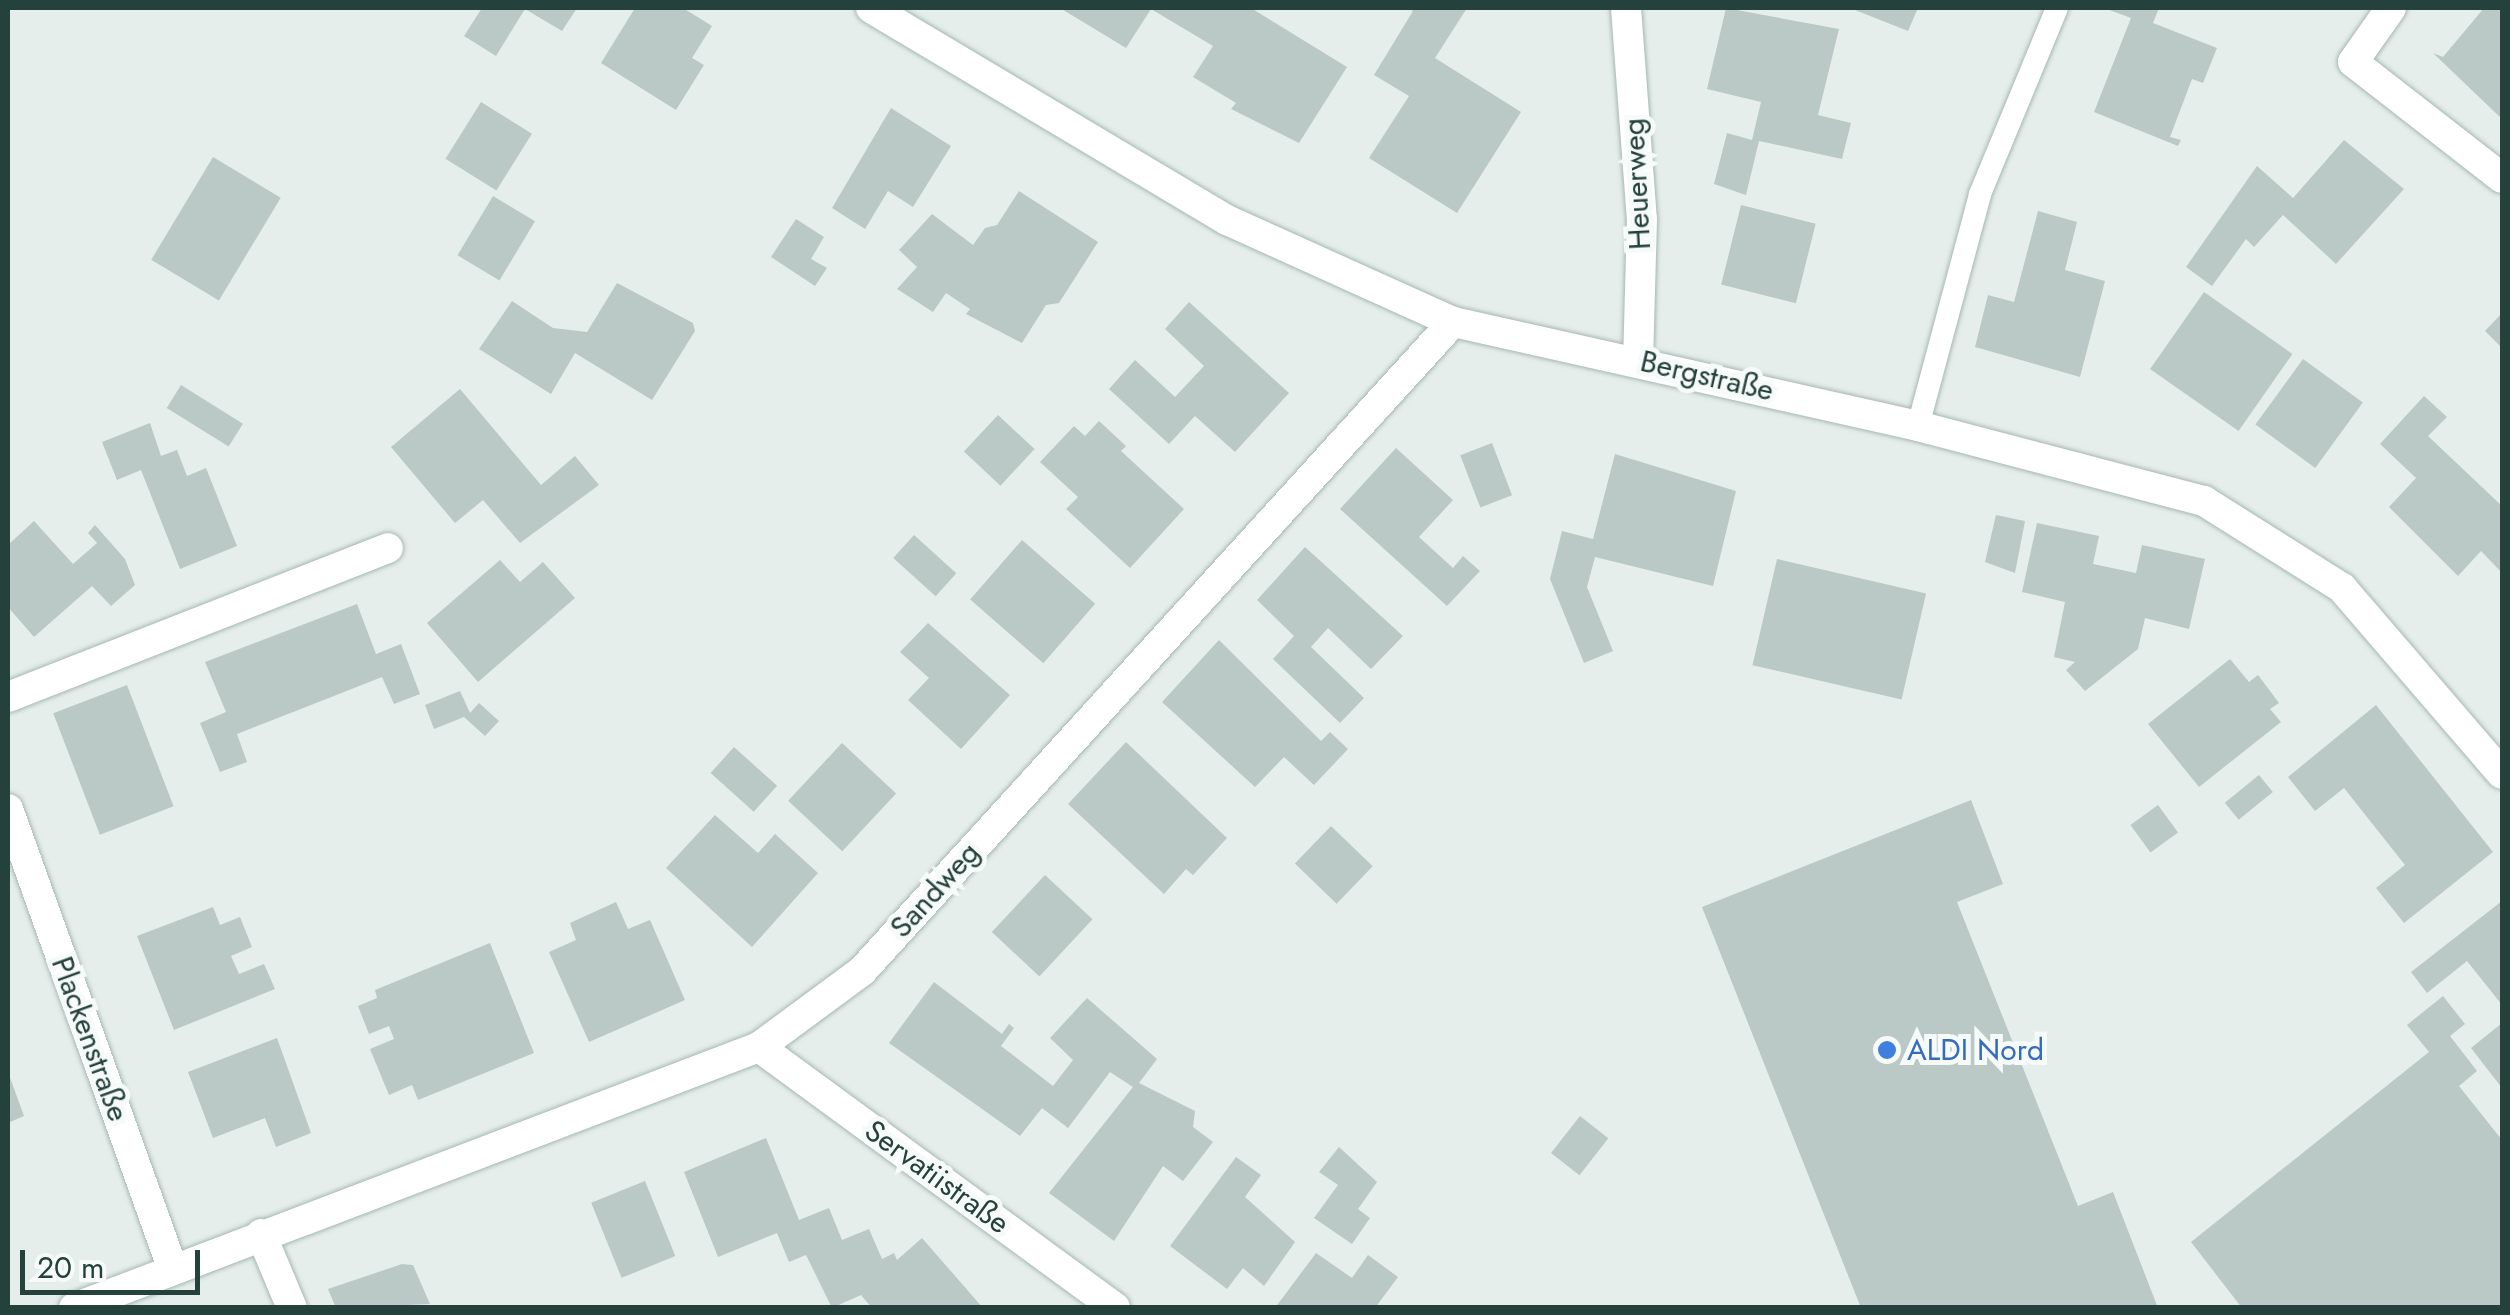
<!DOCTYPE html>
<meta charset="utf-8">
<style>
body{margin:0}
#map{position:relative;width:2510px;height:1315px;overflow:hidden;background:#e5eeeb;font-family:Jost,sans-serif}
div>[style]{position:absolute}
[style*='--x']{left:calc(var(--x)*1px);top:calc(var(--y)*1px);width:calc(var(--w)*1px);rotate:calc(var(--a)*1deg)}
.building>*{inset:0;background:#bac9c5;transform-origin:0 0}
.roads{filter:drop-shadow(0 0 2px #a7b7b3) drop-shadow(0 0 2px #a7b7b3)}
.service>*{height:22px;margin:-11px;padding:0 11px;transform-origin:11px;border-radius:11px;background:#fff}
.minor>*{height:30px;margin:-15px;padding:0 15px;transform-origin:15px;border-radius:15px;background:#fff}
.dots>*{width:28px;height:28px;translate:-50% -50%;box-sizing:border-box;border:5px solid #f6faf9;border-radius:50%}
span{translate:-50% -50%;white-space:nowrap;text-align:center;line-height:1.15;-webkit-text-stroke:10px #f6faf9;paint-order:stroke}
.street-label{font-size:30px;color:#24413c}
.shop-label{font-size:30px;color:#366cbe}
.left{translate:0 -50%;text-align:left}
.frame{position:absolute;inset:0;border:10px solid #24413c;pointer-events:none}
.scale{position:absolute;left:20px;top:1250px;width:180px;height:45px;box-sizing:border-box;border:5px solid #24413c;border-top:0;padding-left:12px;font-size:30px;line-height:35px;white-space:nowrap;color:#24413c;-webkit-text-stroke:8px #f6faf9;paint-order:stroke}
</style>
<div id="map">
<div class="building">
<i style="clip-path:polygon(482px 8px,577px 8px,562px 31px,525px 9px,496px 56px,464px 36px)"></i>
<i style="clip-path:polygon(635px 8px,683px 8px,712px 26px,692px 58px,704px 65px,676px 110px,601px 63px)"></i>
<i style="clip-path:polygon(1060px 8px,1251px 8px,1347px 67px,1299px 143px,1231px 109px,1236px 103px,1193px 77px,1213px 46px,1151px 9px,1126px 48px)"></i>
<i style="clip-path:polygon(1407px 8px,1467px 8px,1435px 58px,1521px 112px,1457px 213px,1369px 158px,1409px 96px,1374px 75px,1413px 11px)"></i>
<i style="clip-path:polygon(1726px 8px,1839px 29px,1818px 115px,1851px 123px,1842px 159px,1759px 141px,1746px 195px,1714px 184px,1727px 133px,1752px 140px,1761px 102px,1707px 89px)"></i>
<i style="clip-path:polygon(1850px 8px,1918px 8px,1908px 31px)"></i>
<i style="clip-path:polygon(2104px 8px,2159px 8px,2153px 23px,2217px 48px,2203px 83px,2192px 79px,2170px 137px,2181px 140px,2178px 146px,2094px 112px,2131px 18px)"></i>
<i style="clip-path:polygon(2484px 8px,2502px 8px,2502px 119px,2433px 53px,2443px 57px)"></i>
<i style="left:481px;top:102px;width:60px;height:67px;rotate:32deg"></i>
<i style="clip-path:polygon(891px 108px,951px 146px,913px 207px,888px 191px,865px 229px,832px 208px)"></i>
<i style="clip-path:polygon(2344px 140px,2404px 189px,2336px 264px,2283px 215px,2254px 247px,2246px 239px,2212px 286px,2186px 267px,2257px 166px,2293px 198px)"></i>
<i style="left:213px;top:157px;width:79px;height:120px;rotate:31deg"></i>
<i style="clip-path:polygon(1019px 191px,1098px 242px,1059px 303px,1046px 305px,1022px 343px,966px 314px,970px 309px,946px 293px,933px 312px,897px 289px,917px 267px,899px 250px,932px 214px,973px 245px,985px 228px,997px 225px)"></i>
<i style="left:493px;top:196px;width:49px;height:69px;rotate:31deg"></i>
<i style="left:1741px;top:205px;width:77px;height:82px;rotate:14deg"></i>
<i style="clip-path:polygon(2038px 211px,2077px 222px,2065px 270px,2105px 281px,2080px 377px,1975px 347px,1988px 295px,2014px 302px)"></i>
<i style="clip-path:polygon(796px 219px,824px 237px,811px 259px,827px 268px,815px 286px,771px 257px)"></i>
<i style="clip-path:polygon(617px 283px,693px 323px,695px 331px,652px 400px,575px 353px,551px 394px,479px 349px,512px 301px,553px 328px,587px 332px)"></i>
<i style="left:2204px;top:292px;width:108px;height:94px;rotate:35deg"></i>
<i style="clip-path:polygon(1189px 302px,1289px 393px,1235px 452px,1195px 416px,1169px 444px,1109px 389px,1135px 360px,1175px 397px,1204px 366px,1165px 329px)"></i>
<i style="clip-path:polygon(2502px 313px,2502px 348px,2485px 331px)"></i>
<i style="left:2303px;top:359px;width:74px;height:81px;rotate:36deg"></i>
<i style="left:181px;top:385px;width:73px;height:27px;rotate:32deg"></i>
<i style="clip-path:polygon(460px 389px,541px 485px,575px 456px,599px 485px,520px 543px,483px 500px,455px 523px,391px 447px)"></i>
<i style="clip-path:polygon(2424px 396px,2447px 417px,2428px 436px,2502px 506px,2502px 573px,2481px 551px,2458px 576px,2389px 507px,2416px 478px,2380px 444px)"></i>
<i style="left:998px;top:415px;width:50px;height:50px;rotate:43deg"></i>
<i style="clip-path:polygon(1099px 421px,1126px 446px,1121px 451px,1184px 509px,1130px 568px,1066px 509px,1078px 497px,1040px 462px,1074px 426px,1085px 436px)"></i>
<i style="clip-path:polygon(150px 423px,161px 456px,177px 450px,187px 476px,206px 468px,237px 546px,180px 569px,141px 470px,117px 480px,102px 442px)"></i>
<i style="left:1492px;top:443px;width:56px;height:34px;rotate:69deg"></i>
<i style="clip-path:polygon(1396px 448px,1453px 500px,1419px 537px,1453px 568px,1463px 556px,1480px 571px,1447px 606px,1340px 509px)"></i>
<i style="clip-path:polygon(1615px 454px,1736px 491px,1713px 586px,1595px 557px,1587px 587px,1613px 651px,1584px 663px,1550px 579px,1562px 531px,1593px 539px)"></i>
<i style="clip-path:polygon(1996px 515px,2025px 521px,2015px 573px,1985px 562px)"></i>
<i style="clip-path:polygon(34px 521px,73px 564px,97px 543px,88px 533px,95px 525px,125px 559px,135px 585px,111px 606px,92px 586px,34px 637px,8px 607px,8px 545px)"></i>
<i style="clip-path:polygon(2037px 523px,2099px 536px,2093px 564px,2136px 573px,2142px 545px,2205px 559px,2189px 629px,2145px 618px,2138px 649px,2085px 691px,2066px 670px,2075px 662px,2054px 657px,2065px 602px,2022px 592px)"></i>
<i style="left:914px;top:535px;width:57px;height:31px;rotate:42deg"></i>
<i style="left:1022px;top:540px;width:97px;height:79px;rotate:41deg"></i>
<i style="clip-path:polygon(1305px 547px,1403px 636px,1371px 669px,1328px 628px,1311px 647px,1364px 698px,1340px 723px,1273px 659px,1294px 636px,1257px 600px)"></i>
<i style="left:1777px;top:559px;width:153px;height:109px;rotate:13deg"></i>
<i style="clip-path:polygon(500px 560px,520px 582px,543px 562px,575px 598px,478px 682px,427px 623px)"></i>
<i style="clip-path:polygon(357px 604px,376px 654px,401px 644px,420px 694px,394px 704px,382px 677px,306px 707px,237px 734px,247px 762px,220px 772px,200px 723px,226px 712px,205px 662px)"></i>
<i style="clip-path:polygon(928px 623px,1010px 695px,961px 749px,908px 700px,929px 678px,900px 652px)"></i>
<i style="clip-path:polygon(1219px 640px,1321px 741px,1330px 732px,1348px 749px,1314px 785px,1284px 757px,1255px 787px,1162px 702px)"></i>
<i style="clip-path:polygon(2230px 659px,2249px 682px,2258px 675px,2279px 703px,2270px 709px,2281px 722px,2199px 787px,2148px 724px)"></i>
<i style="left:127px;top:685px;width:130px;height:79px;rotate:69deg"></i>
<i style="clip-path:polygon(460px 691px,470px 713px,479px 703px,499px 721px,485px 736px,464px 717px,434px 729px,425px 705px)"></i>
<i style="clip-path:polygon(2376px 705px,2493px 852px,2404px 923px,2376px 888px,2405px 865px,2344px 788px,2315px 811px,2288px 777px)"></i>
<i style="clip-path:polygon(1126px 742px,1227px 838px,1193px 875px,1186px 869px,1164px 894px,1068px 804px)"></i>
<i style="left:842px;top:743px;width:74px;height:79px;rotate:43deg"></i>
<i style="left:734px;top:747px;width:58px;height:35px;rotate:42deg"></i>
<i style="left:2259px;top:775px;width:22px;height:44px;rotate:51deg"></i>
<i style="clip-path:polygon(1971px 800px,2003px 884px,1957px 902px,2078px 1206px,2113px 1192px,2158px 1308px,1861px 1308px,1702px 907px)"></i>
<i style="left:2158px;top:805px;width:34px;height:34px;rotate:54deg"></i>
<i style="clip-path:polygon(715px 815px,758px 853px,775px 834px,818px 873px,752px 947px,666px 868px)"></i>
<i style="left:1331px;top:826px;width:58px;height:52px;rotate:44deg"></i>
<i style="left:1045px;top:875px;width:65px;height:78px;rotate:43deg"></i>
<i style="clip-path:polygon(2502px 901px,2502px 1005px,2467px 961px,2427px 993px,2411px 972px)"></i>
<i style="clip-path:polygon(616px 902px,628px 929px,650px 920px,685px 1000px,589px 1042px,549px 952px,576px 940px,570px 923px)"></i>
<i style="clip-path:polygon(213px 907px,220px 925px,240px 917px,252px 947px,231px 956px,239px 974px,264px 964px,275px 989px,174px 1030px,137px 936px)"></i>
<i style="clip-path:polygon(490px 943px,534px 1053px,418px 1100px,412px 1085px,389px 1095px,370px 1049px,394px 1039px,389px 1026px,369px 1034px,358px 1006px,377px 998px,375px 990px)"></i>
<i style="clip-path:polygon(934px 982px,1002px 1034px,1009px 1024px,1014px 1028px,1001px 1046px,1053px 1086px,1073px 1060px,1050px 1038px,1087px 998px,1157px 1059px,1139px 1083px,1195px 1111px,1193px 1127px,1213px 1142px,1183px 1181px,1163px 1166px,1114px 1241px,1049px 1193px,1133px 1087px,1110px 1072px,1068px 1128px,1042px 1108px,1020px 1136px,889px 1043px)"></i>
<i style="clip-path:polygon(2443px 996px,2465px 1024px,2450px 1036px,2477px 1071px,2459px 1086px,2502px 1140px,2502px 1308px,2242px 1308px,2191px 1242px,2429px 1052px,2407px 1025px)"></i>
<i style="clip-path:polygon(2502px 1023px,2502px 1088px,2471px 1048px)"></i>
<i style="clip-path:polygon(277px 1038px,311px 1133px,276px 1147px,265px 1118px,213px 1138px,188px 1072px)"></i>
<i style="clip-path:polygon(8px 1072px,24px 1116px,8px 1123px)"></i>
<i style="left:1580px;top:1116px;width:36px;height:47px;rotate:38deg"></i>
<i style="clip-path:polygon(766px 1138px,799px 1220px,829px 1208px,842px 1240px,869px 1229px,882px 1259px,894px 1253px,897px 1260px,922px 1238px,983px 1308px,872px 1308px,861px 1295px,832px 1308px,806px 1255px,789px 1262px,777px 1233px,718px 1257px,684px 1172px)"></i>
<i style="clip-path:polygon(1339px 1147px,1377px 1182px,1358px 1209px,1370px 1218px,1352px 1244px,1314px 1218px,1338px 1185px,1319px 1172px)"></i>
<i style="clip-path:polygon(1236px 1157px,1261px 1175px,1245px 1197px,1295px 1242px,1264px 1286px,1243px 1268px,1227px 1289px,1170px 1246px)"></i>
<i style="left:645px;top:1181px;width:81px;height:58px;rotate:68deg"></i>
<i style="clip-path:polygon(1316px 1253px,1352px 1278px,1368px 1255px,1398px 1277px,1375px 1308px,1275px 1308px)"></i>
<i style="clip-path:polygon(402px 1264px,413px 1265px,430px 1304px,336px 1308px,328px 1289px)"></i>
</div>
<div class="roads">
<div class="service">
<i style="--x:1918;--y:426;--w:240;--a:-75"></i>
<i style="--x:1980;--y:194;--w:201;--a:-67.5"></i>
</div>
<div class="minor">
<i style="--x:871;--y:8;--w:414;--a:30.8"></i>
<i style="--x:1227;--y:220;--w:248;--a:24.3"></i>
<i style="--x:1453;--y:322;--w:476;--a:12.6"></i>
<i style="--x:1918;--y:426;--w:296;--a:14.7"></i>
<i style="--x:2204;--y:501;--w:163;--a:32.2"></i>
<i style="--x:2342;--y:588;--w:245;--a:49.3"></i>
<i style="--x:1626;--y:8;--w:212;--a:85.7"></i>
<i style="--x:1642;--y:219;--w:141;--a:91.6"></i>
<i style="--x:2391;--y:8;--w:66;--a:125.1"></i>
<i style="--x:2353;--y:62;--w:189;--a:37.9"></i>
<i style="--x:8;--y:697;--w:408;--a:-21.4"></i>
<i style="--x:8;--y:809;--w:489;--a:70.3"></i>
<i style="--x:759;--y:1047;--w:441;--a:36.2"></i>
<i style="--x:261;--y:1234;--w:80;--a:67.3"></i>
<i style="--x:74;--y:1308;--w:733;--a:-20.86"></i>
<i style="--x:759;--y:1047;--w:128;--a:-36.4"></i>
<i style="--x:862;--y:971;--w:878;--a:-47.68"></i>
</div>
</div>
<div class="dots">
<i style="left:1887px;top:1050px;background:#3f7fe0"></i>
</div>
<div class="street-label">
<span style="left:1637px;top:184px;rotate:-93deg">Heuerweg</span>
<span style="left:1707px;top:376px;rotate:13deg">Bergstraße</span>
<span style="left:935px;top:890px;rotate:-48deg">Sandweg</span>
<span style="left:90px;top:1039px;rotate:70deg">Plackenstraße</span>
<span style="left:937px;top:1177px;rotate:36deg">Servatiistraße</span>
</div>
<div class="shop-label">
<span class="left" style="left:1907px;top:1050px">ALDI Nord</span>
</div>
<div class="frame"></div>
<div class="scale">20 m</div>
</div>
